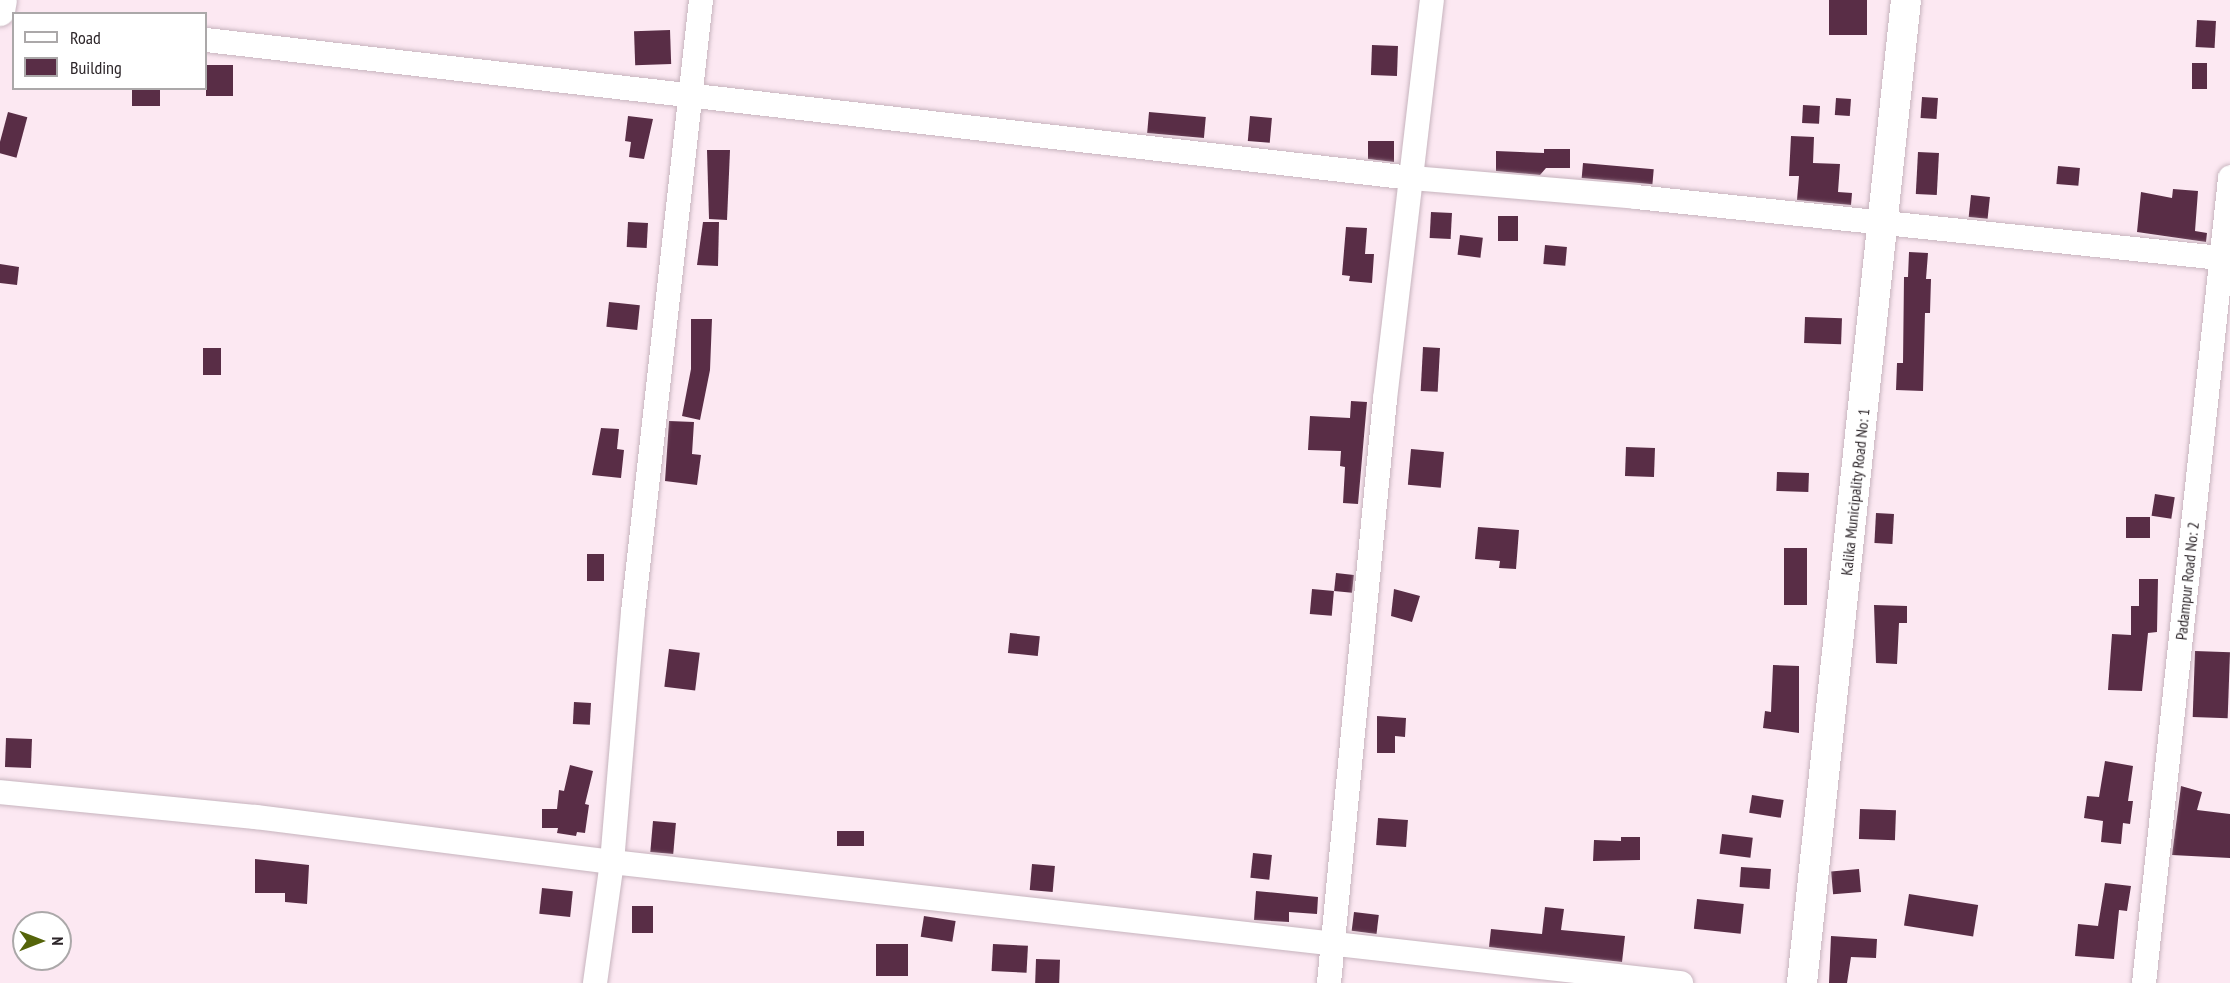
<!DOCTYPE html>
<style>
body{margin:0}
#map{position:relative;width:2230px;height:983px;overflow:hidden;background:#fce8f2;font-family:"PT Sans Narrow",sans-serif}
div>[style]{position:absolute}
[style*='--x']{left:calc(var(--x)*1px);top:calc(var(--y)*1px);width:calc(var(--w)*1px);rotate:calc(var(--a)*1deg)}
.building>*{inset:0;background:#592d46;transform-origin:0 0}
.roads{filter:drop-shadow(0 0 2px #c7b4be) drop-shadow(0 0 2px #c7b4be)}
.minor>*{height:24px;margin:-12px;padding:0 12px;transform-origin:12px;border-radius:12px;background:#fff}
.tertiary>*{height:30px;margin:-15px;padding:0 15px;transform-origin:15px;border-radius:15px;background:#fff}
span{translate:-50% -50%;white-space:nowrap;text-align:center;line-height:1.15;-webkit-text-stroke:6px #fff;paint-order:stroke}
.street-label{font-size:16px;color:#2c2529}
.legend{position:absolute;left:12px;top:12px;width:195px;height:78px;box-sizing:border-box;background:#fff;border:2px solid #aba8a9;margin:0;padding:8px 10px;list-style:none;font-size:18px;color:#2c2529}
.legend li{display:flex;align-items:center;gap:12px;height:30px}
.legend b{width:30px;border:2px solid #aba8a9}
.north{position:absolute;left:12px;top:911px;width:60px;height:60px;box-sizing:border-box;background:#fff;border:2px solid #aba8a9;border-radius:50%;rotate:90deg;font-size:16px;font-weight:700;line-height:24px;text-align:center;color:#2c2529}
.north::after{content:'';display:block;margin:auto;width:21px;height:27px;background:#55640a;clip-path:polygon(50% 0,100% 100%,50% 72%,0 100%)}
</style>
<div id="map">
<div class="building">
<i style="left:1829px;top:0;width:38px;height:35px"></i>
<i style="left:2197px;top:20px;width:19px;height:27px;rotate:3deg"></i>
<i style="left:670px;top:30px;width:34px;height:36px;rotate:88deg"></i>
<i style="left:1372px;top:45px;width:26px;height:30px;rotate:2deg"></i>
<i style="left:2192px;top:63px;width:15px;height:26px"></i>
<i style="left:206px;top:65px;width:27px;height:31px"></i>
<i style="left:132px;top:88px;width:28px;height:18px"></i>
<i style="left:1922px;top:97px;width:16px;height:21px;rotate:4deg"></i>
<i style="left:1836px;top:98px;width:15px;height:17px;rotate:4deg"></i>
<i style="left:1803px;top:105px;width:17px;height:18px;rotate:3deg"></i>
<i style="left:8px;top:112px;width:20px;height:42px;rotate:15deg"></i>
<i style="left:1149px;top:112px;width:57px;height:21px;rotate:5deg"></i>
<i style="clip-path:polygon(628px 116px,653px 119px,644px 159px,629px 157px,631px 142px,625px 141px)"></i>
<i style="left:1250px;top:116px;width:22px;height:25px;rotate:5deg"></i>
<i style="clip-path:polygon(1791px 136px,1814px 137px,1813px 163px,1840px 164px,1838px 192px,1852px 193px,1851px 205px,1797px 200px,1799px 176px,1789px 176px)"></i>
<i style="clip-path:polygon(1368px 141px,1394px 141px,1394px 162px,1368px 159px)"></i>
<i style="clip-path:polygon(1544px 149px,1570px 149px,1570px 168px,1546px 168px,1540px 175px,1496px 171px,1496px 151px,1544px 153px)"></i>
<i style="clip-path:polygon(707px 150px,730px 150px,727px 220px,709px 219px)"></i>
<i style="left:1918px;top:152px;width:21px;height:42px;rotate:3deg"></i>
<i style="left:1583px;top:163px;width:71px;height:15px;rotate:5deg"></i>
<i style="left:2058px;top:166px;width:22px;height:18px;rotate:5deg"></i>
<i style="clip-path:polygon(2173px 189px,2198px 191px,2195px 231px,2207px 233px,2206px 242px,2137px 232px,2141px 192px,2172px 198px)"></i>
<i style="left:1971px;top:195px;width:19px;height:22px;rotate:6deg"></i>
<i style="left:1431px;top:212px;width:21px;height:26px;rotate:3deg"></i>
<i style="left:1498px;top:216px;width:20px;height:25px"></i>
<i style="left:628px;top:222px;width:20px;height:25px;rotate:3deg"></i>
<i style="clip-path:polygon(703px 222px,719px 222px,718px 266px,697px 265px)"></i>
<i style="clip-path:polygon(1346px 227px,1367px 228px,1365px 254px,1374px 254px,1372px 283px,1349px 281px,1350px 276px,1342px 275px)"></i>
<i style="left:1460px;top:235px;width:23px;height:20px;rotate:7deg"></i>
<i style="left:1545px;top:245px;width:22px;height:19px;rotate:5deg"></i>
<i style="clip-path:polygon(1909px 252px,1928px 253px,1926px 279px,1931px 279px,1930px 313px,1925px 313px,1923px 391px,1896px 390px,1897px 363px,1903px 363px,1904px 277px,1908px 277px)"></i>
<i style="clip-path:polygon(0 264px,19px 267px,17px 285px,0 283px)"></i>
<i style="left:609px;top:302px;width:31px;height:25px;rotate:6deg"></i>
<i style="left:1805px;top:317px;width:37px;height:26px;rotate:2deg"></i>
<i style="clip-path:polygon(691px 319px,712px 319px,710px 370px,700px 420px,682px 416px,691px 369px)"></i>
<i style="left:1423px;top:347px;width:17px;height:44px;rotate:3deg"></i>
<i style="left:203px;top:348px;width:18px;height:27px"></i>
<i style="clip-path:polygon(1351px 401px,1367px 402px,1358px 504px,1343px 503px,1345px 467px,1340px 466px,1341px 451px,1308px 450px,1310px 416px,1350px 418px)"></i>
<i style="clip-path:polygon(669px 421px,694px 422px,692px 454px,701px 455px,697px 485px,665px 481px)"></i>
<i style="clip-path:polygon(601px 428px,619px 429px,617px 449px,624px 450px,621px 478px,592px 475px)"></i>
<i style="left:1626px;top:447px;width:29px;height:29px;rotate:2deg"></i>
<i style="left:1411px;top:449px;width:33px;height:36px;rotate:5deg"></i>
<i style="left:1777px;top:472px;width:32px;height:19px;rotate:2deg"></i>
<i style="left:2155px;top:494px;width:20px;height:22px;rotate:9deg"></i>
<i style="left:1876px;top:513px;width:18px;height:30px;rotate:3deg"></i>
<i style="left:2150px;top:517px;width:21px;height:24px;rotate:90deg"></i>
<i style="clip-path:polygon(1478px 527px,1519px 530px,1516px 569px,1499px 568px,1500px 561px,1475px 559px)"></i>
<i style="left:1784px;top:548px;width:23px;height:57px"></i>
<i style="left:587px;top:554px;width:17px;height:27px"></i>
<i style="left:1336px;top:573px;width:18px;height:18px;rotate:6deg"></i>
<i style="clip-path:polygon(2139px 579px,2158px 579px,2157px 632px,2148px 633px,2142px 691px,2108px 690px,2112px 634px,2131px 635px,2131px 606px,2139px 606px)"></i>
<i style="left:1312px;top:589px;width:22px;height:25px;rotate:5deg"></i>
<i style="clip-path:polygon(1394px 589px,1420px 596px,1412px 622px,1391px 616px)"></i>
<i style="clip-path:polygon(1874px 605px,1907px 606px,1907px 623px,1899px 623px,1897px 664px,1876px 663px)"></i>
<i style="left:1010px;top:633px;width:30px;height:20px;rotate:6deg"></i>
<i style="left:669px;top:649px;width:31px;height:38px;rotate:7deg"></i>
<i style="left:2195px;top:651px;width:35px;height:66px;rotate:2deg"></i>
<i style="clip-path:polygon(1773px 665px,1799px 666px,1799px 733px,1763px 728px,1765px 711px,1771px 712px)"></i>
<i style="left:574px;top:702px;width:17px;height:22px;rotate:3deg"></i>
<i style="clip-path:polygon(1377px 716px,1406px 718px,1405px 737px,1395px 736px,1395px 753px,1377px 753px)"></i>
<i style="left:6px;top:738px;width:26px;height:29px;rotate:2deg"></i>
<i style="clip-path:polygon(2105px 761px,2133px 766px,2128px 801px,2133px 801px,2130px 824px,2123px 823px,2121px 844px,2101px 842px,2103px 821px,2084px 818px,2087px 796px,2099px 797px)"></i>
<i style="clip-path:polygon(570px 765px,593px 771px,585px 804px,589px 805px,585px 833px,577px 832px,576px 836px,557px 833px,558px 828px,542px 828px,542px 809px,557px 809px,559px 790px,564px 791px)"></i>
<i style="clip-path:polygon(2181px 786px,2202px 792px,2197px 810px,2230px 814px,2230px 858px,2172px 855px)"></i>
<i style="left:1752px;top:795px;width:32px;height:18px;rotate:9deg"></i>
<i style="left:1860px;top:809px;width:36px;height:30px;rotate:2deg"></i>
<i style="left:1378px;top:818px;width:30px;height:27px;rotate:4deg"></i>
<i style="left:653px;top:821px;width:23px;height:31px;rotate:5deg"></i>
<i style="left:864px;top:831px;width:15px;height:27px;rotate:90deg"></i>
<i style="left:1722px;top:834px;width:31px;height:20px;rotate:7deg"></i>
<i style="clip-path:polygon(1621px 837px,1640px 837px,1640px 860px,1593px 861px,1594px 840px,1621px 841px)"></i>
<i style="left:1253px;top:853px;width:19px;height:25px;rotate:6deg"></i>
<i style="clip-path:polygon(255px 859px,309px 865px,307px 904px,285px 902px,285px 893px,255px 893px)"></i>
<i style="left:1032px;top:864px;width:23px;height:26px;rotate:5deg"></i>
<i style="left:1741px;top:867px;width:30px;height:20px;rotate:4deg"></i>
<i style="left:1859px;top:869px;width:23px;height:28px;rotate:85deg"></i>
<i style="clip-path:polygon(2105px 883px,2131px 886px,2127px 911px,2119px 910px,2114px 959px,2075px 956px,2078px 924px,2098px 926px)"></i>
<i style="left:542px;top:888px;width:31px;height:26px;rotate:6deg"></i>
<i style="clip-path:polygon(1256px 891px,1318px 897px,1317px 914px,1289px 912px,1289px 922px,1254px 920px)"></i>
<i style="left:1909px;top:894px;width:70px;height:32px;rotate:9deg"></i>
<i style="left:1697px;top:899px;width:47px;height:30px;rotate:6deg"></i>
<i style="left:632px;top:906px;width:21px;height:27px"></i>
<i style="clip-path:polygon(1545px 907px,1564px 909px,1561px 930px,1625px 936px,1622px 962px,1489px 947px,1491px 929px,1542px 934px)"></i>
<i style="left:1354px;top:912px;width:25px;height:19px;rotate:7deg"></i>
<i style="left:924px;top:916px;width:32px;height:21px;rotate:9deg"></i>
<i style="clip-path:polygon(1831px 936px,1877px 939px,1876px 958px,1851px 957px,1847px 983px,1829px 983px)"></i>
<i style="left:876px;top:944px;width:32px;height:32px"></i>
<i style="left:993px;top:944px;width:35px;height:27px;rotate:3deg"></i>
<i style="left:1036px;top:959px;width:24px;height:24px;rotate:2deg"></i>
</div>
<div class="roads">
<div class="minor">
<i style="--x:206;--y:40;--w:1214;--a:6.53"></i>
<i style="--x:1412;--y:178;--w:225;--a:4.8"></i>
<i style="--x:1636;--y:197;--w:597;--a:5.96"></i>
<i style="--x:0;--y:792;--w:257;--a:5.6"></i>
<i style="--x:256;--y:817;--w:359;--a:7.2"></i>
<i style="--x:612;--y:862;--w:1076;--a:6.46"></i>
<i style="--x:595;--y:983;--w:122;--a:-82"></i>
<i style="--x:612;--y:862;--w:251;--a:-85.2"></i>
<i style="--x:633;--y:612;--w:616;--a:-83.66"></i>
<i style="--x:1329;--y:983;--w:587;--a:-84.52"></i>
<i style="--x:1385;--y:399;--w:402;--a:-83.3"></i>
<i style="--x:2144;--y:983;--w:810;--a:-83.9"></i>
</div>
<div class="tertiary">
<i style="--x:0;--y:11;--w:11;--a:-80"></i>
<i style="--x:1802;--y:983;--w:988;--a:-83.96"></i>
</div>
</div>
<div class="street-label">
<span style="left:1855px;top:492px;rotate:-84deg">Kalika Municipality Road No: 1</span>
<span style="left:2187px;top:581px;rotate:-84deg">Padampur Road No: 2</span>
</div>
<ul class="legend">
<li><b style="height:8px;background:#fff"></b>Road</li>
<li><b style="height:16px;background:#592d46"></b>Building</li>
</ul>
<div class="north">N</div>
</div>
